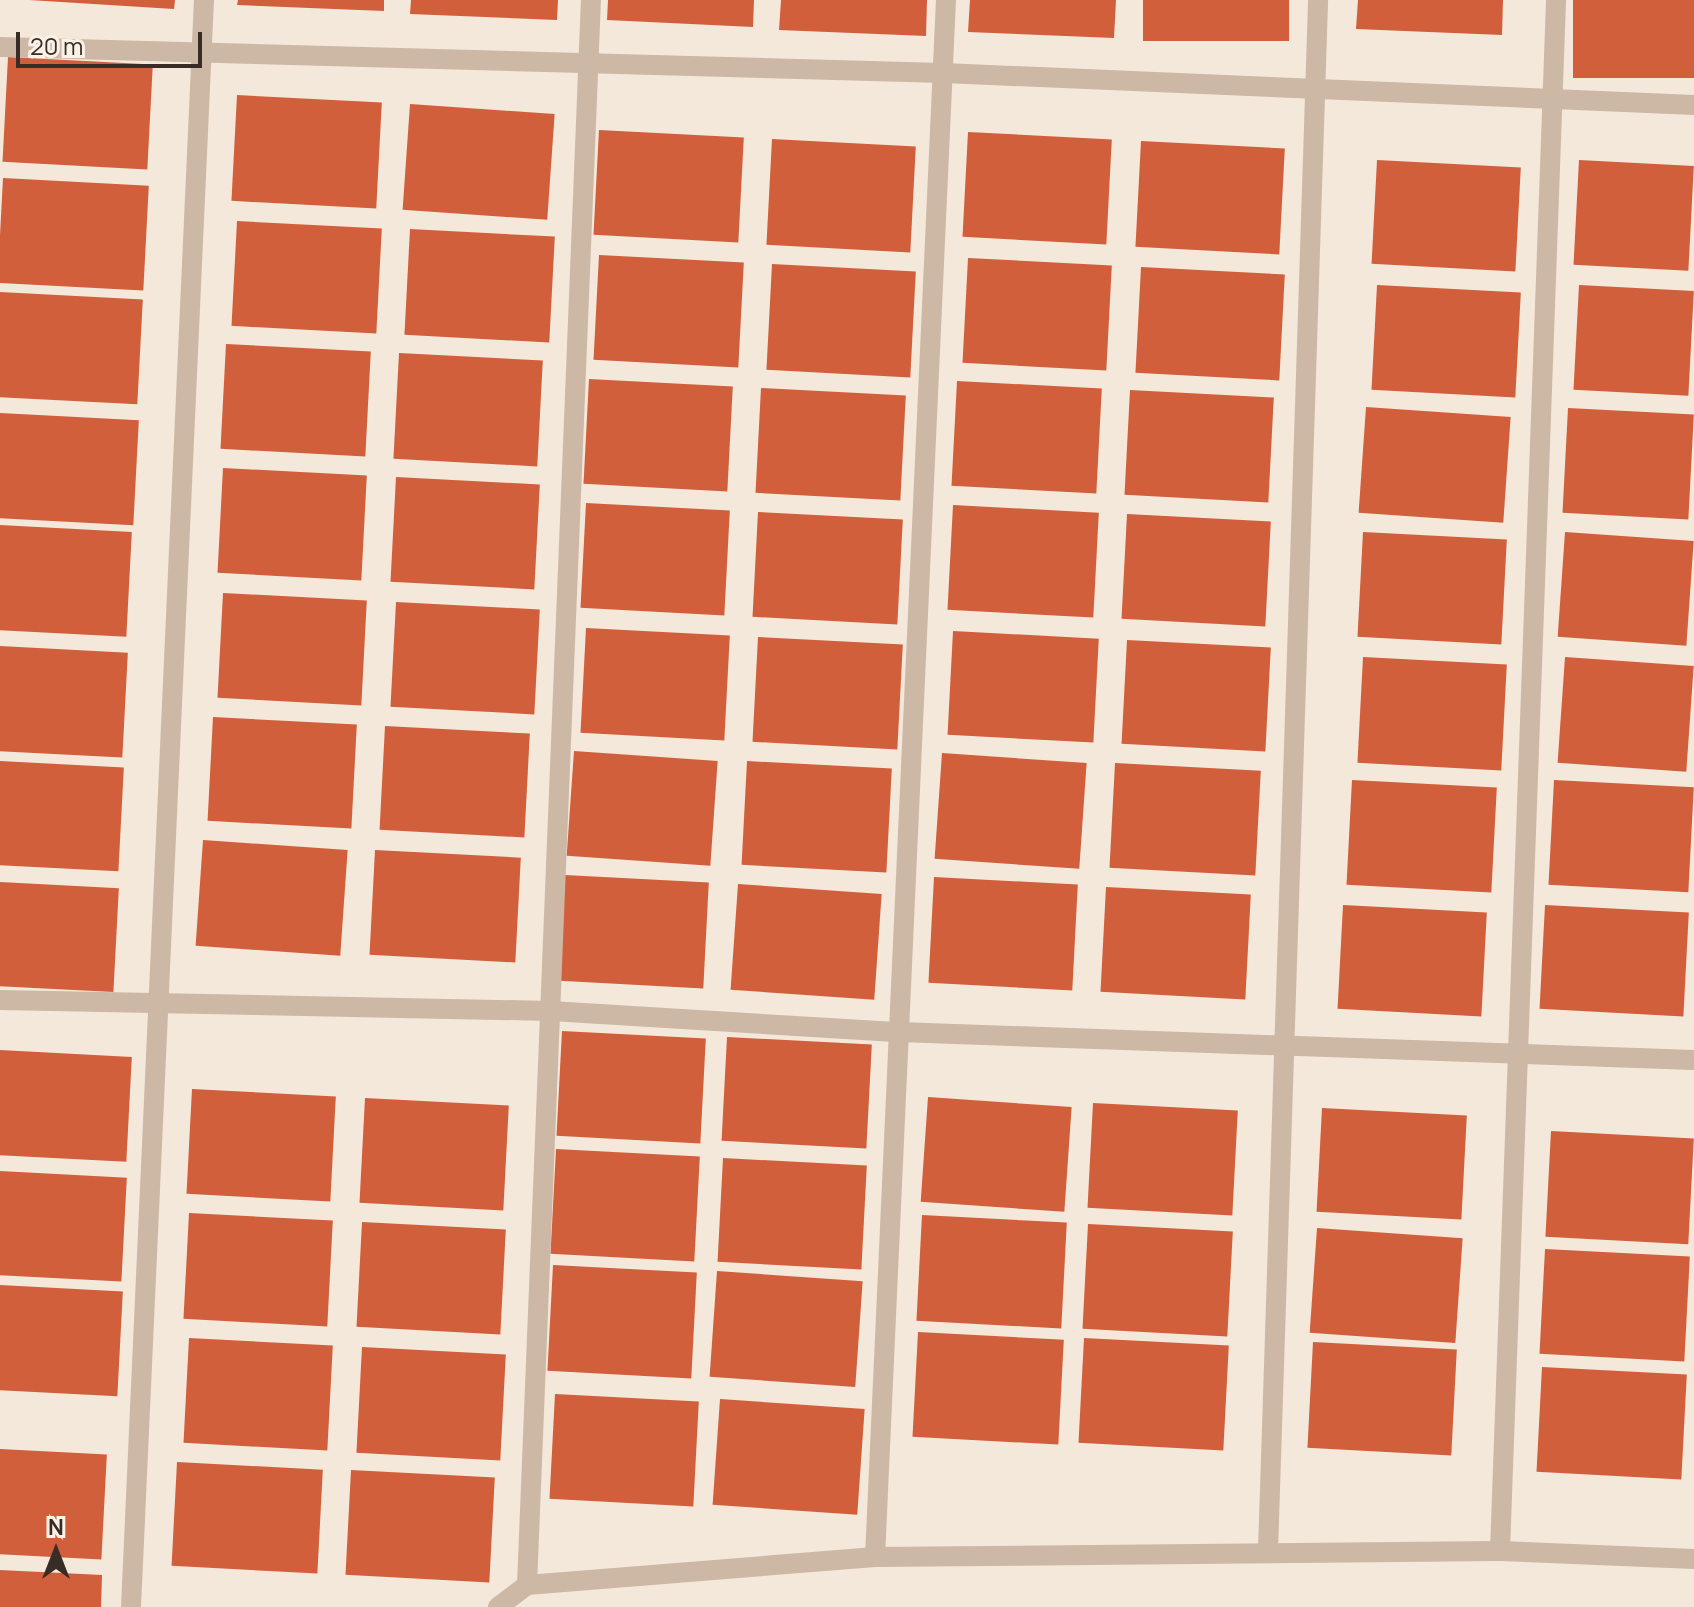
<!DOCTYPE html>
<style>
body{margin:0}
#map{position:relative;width:1694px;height:1607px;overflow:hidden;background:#f4e8da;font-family:Manrope,sans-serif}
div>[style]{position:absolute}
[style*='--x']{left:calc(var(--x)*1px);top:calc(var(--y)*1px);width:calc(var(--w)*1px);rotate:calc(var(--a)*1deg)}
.building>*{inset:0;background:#d15f3b;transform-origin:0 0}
.street>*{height:20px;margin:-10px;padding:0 10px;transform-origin:10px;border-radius:10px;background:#cdb7a5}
span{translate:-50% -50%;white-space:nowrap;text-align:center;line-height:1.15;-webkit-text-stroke:6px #fbf2e7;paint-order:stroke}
.north{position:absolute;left:16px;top:1511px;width:80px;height:80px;-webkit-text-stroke:6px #fbf2e7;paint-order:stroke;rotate:0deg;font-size:22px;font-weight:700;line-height:32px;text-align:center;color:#382c27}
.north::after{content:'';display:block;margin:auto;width:28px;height:36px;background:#382c27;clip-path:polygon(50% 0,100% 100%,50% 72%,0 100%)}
.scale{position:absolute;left:16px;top:32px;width:186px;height:36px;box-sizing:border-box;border:4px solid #382c27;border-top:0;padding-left:10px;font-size:24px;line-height:28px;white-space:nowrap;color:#382c27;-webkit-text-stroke:6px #fbf2e7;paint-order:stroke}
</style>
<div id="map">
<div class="building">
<i style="clip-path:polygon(29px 0,175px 0,174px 9px)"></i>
<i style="clip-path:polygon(238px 0,384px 0,384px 11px,237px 5px)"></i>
<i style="clip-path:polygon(411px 0,558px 0,557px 20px,410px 14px)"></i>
<i style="clip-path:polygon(608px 0,754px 0,753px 27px,607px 20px)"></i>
<i style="clip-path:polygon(781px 0,927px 0,926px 36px,779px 30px)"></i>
<i style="clip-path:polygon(970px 0,1116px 0,1114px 38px,968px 32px)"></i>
<i style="left:1143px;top:0;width:146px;height:41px"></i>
<i style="clip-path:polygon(1358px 0,1503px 0,1502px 35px,1356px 29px)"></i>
<i style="left:1573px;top:0;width:121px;height:78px"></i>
<i style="left:8px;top:57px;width:145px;height:105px;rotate:3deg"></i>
<i style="left:237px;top:95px;width:145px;height:106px;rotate:3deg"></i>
<i style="left:410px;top:104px;width:145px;height:106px;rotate:4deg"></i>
<i style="left:599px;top:130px;width:145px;height:105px;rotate:3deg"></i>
<i style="left:968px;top:132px;width:144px;height:105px;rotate:3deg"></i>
<i style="left:772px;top:139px;width:144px;height:106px;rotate:3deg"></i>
<i style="left:1141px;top:141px;width:144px;height:106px;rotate:3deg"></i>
<i style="left:1377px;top:160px;width:144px;height:104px;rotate:3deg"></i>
<i style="left:1579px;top:160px;width:115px;height:105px;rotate:3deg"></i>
<i style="left:3px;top:178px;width:146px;height:105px;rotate:3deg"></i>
<i style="left:237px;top:221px;width:145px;height:105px;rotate:3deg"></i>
<i style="left:410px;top:229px;width:145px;height:106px;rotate:3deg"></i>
<i style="left:599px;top:255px;width:145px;height:105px;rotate:3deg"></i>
<i style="left:968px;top:258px;width:144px;height:105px;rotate:3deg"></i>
<i style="left:772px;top:264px;width:144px;height:106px;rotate:3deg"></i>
<i style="left:1141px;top:267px;width:144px;height:106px;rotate:3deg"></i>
<i style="left:1377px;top:285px;width:144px;height:105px;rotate:3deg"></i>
<i style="left:1579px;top:285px;width:115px;height:105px;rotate:3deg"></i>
<i style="left:0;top:292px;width:143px;height:105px;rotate:3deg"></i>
<i style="left:226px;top:344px;width:145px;height:105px;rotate:3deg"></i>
<i style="left:399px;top:353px;width:144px;height:106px;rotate:3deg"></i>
<i style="left:589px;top:379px;width:144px;height:105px;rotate:3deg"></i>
<i style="left:957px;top:381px;width:145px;height:105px;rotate:3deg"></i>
<i style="left:761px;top:388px;width:145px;height:105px;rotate:3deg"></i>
<i style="left:1130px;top:390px;width:144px;height:105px;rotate:3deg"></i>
<i style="left:1366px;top:407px;width:145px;height:106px;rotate:4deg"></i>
<i style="left:1568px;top:408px;width:126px;height:105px;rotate:3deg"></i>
<i style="left:0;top:413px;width:139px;height:105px;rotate:3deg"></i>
<i style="left:223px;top:468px;width:144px;height:105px;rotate:3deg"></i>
<i style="left:396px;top:477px;width:144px;height:105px;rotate:3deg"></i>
<i style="left:586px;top:503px;width:144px;height:105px;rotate:3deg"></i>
<i style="left:953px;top:505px;width:146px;height:105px;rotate:3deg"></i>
<i style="left:758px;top:512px;width:145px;height:105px;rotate:3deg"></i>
<i style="left:1127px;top:514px;width:144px;height:105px;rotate:3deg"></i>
<i style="left:0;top:525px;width:132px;height:105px;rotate:3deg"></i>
<i style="left:1363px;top:532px;width:144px;height:105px;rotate:3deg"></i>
<i style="left:1565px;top:532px;width:129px;height:105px;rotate:4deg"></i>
<i style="left:223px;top:593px;width:144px;height:105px;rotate:3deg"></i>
<i style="left:396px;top:602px;width:144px;height:105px;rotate:3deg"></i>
<i style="left:586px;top:628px;width:144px;height:105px;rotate:3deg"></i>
<i style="left:953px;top:631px;width:146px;height:104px;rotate:3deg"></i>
<i style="left:758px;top:637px;width:145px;height:105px;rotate:3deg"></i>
<i style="left:1127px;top:640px;width:144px;height:104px;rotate:3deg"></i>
<i style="left:0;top:646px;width:128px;height:105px;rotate:3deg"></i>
<i style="left:1363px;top:657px;width:144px;height:106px;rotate:3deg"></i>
<i style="left:1565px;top:657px;width:129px;height:106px;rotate:4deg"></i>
<i style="left:213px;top:717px;width:144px;height:104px;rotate:3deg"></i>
<i style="left:385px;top:726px;width:145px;height:104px;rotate:3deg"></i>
<i style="left:574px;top:751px;width:144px;height:105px;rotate:4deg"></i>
<i style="left:942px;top:753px;width:145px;height:106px;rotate:4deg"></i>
<i style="left:0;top:761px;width:124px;height:104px;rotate:3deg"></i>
<i style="left:747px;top:761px;width:145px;height:104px;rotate:3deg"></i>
<i style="left:1115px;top:763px;width:146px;height:105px;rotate:3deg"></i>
<i style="left:1352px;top:780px;width:145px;height:105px;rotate:3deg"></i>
<i style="left:1554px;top:780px;width:140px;height:105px;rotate:3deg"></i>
<i style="left:203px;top:840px;width:145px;height:106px;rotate:4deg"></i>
<i style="left:375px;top:850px;width:146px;height:105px;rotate:3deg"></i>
<i style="left:565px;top:875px;width:144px;height:106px;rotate:3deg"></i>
<i style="left:934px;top:877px;width:144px;height:106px;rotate:3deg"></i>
<i style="left:0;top:882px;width:119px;height:104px;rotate:3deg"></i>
<i style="left:738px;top:884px;width:144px;height:106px;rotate:4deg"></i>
<i style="left:1106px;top:887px;width:145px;height:105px;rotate:3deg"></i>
<i style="left:1343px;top:905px;width:144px;height:104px;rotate:3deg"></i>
<i style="left:1545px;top:905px;width:144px;height:104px;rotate:3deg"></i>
<i style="left:562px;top:1031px;width:144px;height:105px;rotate:3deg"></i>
<i style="left:727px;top:1037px;width:145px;height:104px;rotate:3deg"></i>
<i style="left:0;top:1050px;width:132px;height:105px;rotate:3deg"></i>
<i style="left:192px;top:1089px;width:144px;height:105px;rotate:3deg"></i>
<i style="left:928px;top:1097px;width:144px;height:105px;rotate:4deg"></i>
<i style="left:365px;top:1098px;width:144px;height:105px;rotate:3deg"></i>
<i style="left:1093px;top:1103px;width:145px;height:105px;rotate:3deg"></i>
<i style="left:1322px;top:1108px;width:145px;height:104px;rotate:3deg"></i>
<i style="left:1551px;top:1131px;width:143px;height:106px;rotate:3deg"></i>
<i style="left:556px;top:1149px;width:144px;height:105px;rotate:3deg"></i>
<i style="left:723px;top:1158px;width:144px;height:104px;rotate:3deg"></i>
<i style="left:0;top:1171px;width:127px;height:104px;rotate:3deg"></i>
<i style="left:189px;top:1213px;width:144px;height:106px;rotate:3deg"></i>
<i style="left:922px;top:1215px;width:145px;height:106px;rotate:3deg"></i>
<i style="left:362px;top:1222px;width:144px;height:105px;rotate:3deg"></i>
<i style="left:1088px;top:1224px;width:145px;height:105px;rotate:3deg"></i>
<i style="left:1317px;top:1228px;width:146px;height:105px;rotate:4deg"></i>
<i style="left:1545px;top:1249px;width:145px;height:105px;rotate:3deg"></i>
<i style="left:553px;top:1265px;width:144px;height:106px;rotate:3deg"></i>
<i style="left:717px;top:1271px;width:146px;height:106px;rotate:4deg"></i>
<i style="left:0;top:1285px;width:123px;height:105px;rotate:3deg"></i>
<i style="left:918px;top:1332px;width:146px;height:105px;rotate:3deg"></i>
<i style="left:189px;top:1338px;width:144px;height:105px;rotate:3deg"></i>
<i style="left:1084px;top:1338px;width:145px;height:105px;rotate:3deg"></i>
<i style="left:1313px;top:1342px;width:144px;height:106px;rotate:3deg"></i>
<i style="left:362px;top:1347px;width:144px;height:106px;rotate:3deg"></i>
<i style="left:1542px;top:1367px;width:145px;height:105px;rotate:3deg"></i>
<i style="left:555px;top:1394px;width:144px;height:105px;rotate:3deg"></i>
<i style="left:720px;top:1399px;width:145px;height:106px;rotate:4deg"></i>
<i style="left:0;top:1449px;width:107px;height:105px;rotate:3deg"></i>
<i style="left:177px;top:1462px;width:146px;height:104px;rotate:3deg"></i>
<i style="left:351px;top:1470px;width:144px;height:105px;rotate:3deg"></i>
<i style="clip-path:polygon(0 1570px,102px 1575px,101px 1607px,0 1607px)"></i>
</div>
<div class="street">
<i style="--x:0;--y:47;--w:943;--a:1.58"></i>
<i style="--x:943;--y:73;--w:752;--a:2.44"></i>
<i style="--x:0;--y:1000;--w:551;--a:1.14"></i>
<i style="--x:551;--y:1011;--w:349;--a:3.5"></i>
<i style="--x:899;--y:1032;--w:795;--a:2.02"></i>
<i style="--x:1268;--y:1551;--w:1552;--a:-88.15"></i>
<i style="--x:1500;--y:1551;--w:1552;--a:-87.93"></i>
<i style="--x:875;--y:1557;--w:1559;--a:-87.39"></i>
<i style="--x:527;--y:1585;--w:1586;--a:-87.69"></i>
<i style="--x:131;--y:1607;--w:1609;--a:-87.4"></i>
<i style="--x:498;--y:1607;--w:36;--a:-37"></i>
<i style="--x:527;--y:1585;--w:349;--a:-4.6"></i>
<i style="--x:875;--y:1557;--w:625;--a:-0.55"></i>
<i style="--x:1500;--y:1551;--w:194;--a:2.4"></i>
</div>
<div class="north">N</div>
<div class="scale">20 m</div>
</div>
